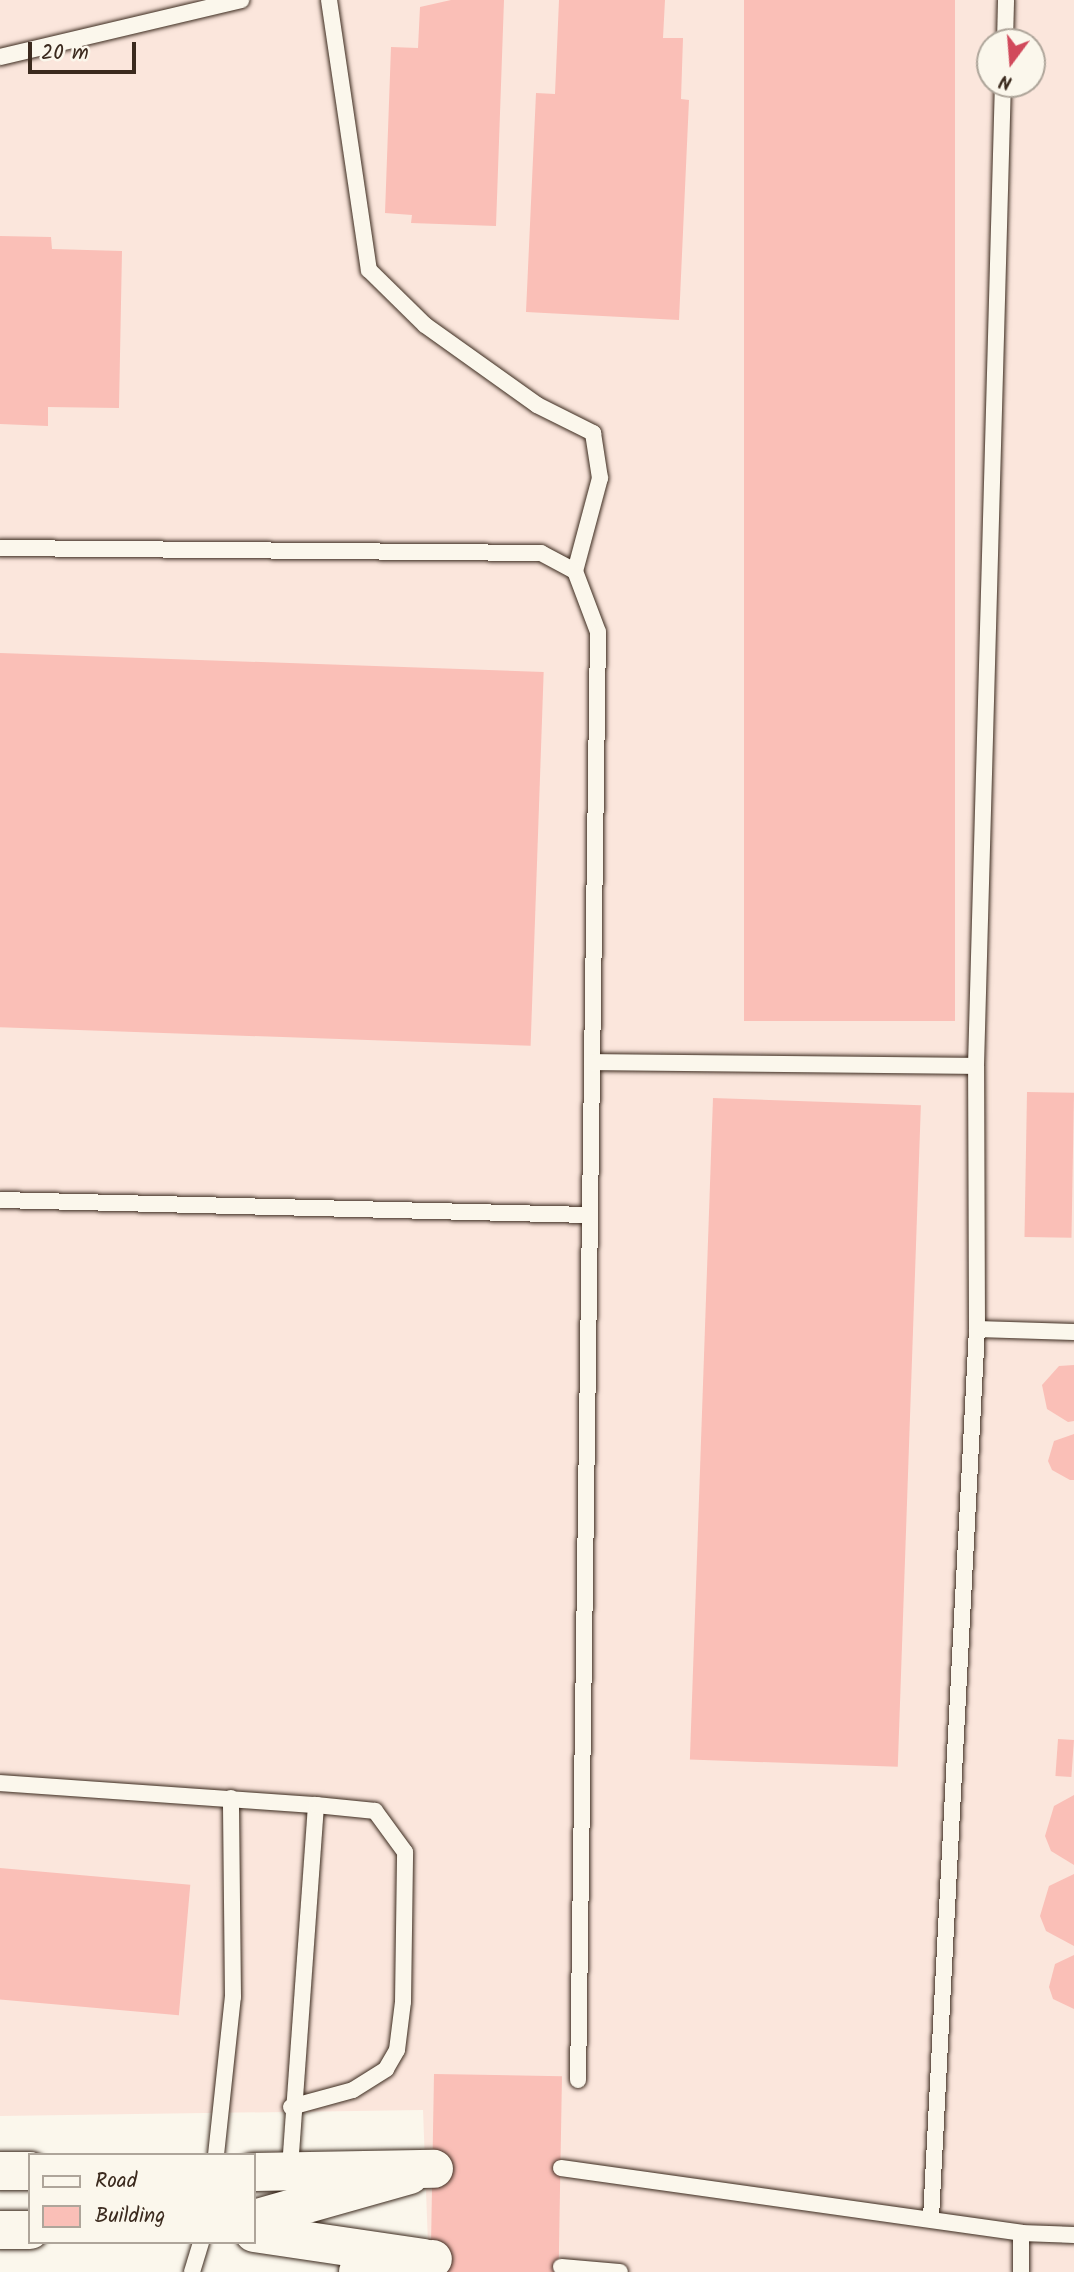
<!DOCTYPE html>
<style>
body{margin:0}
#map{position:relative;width:1074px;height:2272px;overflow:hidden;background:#fbf7ec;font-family:Kalam,sans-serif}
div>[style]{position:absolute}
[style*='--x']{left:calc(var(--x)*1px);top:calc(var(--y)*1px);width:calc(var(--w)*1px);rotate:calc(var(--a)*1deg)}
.built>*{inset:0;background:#fbe6dc}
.building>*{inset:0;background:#fabfb7;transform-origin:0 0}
.roads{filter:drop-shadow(0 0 2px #3b2a1e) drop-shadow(0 0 2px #3b2a1e)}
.lane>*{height:16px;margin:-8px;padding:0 8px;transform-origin:8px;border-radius:8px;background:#fbf7ec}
.secondary>*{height:38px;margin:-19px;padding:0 19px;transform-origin:19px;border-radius:19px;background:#fbf7ec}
.highway>*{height:38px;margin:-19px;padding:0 19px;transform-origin:19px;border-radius:19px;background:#fbf7ec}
span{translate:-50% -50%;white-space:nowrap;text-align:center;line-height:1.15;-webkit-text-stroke:6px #fbf7ec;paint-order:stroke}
.legend{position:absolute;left:28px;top:2153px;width:228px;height:91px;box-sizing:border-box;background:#fbf7ec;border:2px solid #aea59a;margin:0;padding:9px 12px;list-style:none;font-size:21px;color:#3b2a1e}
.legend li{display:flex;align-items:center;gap:14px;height:35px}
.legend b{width:35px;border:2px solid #aea59a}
.north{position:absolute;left:976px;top:28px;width:70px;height:70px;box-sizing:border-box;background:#fbf7ec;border:2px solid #aea59a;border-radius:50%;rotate:196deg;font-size:19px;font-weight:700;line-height:28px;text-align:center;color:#3b2a1e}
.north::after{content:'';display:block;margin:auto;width:24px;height:32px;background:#d1495b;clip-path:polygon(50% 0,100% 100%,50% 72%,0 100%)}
.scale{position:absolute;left:28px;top:42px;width:108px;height:32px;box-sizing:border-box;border:4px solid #3b2a1e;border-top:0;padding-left:9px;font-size:21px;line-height:24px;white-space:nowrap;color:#3b2a1e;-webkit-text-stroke:5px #fbf7ec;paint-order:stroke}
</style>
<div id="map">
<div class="built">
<i style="clip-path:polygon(evenodd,0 0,1074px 0,1074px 2272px,429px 2272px,423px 2110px,0 2116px,0 0,990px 42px,1032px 42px,1032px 84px,990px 84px,990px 42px)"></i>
</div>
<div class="building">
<i style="clip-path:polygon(451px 0,504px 0,496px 226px,411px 223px,412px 215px,385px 213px,391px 47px,418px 48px,420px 7px)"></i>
<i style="clip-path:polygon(559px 0,665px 0,663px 38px,683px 38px,681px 99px,689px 100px,679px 320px,526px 312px,536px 93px,555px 94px)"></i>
<i style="left:744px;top:0;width:211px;height:1021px"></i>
<i style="clip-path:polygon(0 236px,51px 237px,52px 249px,122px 251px,119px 408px,48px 407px,48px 426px,0 424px)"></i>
<i style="left:0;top:653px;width:544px;height:374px;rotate:2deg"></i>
<i style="left:1027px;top:1092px;width:47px;height:145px;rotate:1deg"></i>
<i style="left:713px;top:1098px;width:208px;height:662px;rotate:2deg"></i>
<i style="clip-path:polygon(1074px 1365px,1074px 1421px,1068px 1422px,1047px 1409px,1042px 1385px,1059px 1366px)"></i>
<i style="clip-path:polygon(1074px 1434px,1074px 1480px,1070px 1480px,1052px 1470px,1048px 1461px,1054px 1441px)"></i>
<i style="left:1058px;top:1739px;width:16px;height:37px;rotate:4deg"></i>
<i style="clip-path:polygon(1074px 1795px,1074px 1865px,1051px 1851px,1045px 1836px,1054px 1806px)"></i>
<i style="left:0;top:1868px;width:191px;height:131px;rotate:5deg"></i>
<i style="clip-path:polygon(1074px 1874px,1074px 1946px,1046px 1931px,1040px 1916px,1049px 1886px)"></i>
<i style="clip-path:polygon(1074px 1955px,1074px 2009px,1053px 1999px,1049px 1987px,1055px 1964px)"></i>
<i style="left:434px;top:2074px;width:128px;height:198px;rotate:1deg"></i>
</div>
<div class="roads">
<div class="lane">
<i style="--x:329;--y:0;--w:273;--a:81.6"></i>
<i style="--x:369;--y:270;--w:78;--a:44.5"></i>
<i style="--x:425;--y:325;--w:138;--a:35.5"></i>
<i style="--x:537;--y:405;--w:63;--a:26.6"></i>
<i style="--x:593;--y:433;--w:46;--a:81.2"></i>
<i style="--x:600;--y:478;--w:96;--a:105"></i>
<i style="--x:1005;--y:42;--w:42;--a:-88.6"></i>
<i style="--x:0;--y:57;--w:248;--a:-13.3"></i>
<i style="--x:0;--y:548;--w:541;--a:0.53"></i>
<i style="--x:541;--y:553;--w:38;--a:28"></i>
<i style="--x:575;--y:571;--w:65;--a:69.3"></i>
<i style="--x:598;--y:632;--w:1448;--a:90.79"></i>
<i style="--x:592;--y:1062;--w:384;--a:0.6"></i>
<i style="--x:0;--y:1200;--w:588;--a:1.46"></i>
<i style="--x:977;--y:1329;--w:97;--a:1.8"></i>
<i style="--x:0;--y:1783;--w:317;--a:4"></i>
<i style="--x:316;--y:1805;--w:367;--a:94.1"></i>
<i style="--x:291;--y:2107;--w:64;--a:-15.3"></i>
<i style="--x:353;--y:2090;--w:39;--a:-32"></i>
<i style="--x:386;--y:2069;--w:22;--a:-60"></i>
<i style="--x:397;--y:2050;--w:48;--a:-82.9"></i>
<i style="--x:403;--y:2002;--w:150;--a:-89.2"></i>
<i style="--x:405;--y:1852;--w:51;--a:-126.2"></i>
<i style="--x:375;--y:1811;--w:59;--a:-174.2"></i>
<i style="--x:216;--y:2155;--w:159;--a:-83.9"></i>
<i style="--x:233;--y:1997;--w:199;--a:-90.6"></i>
<i style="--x:561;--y:2168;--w:465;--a:8"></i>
<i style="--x:1021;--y:2233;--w:53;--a:2.2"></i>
<i style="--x:931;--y:2218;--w:890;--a:-87.04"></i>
<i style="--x:977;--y:1329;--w:263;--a:-90.2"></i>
<i style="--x:976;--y:1066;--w:982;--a:-88.43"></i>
<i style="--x:561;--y:2267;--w:59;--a:4.8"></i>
<i style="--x:192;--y:2272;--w:31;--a:-73"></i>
<i style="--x:1021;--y:2272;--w:39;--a:-90"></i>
</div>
<div class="secondary">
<i style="--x:254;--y:2219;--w:162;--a:-15.8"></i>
<i style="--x:0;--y:2230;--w:30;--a:0"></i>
<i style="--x:254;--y:2233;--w:172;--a:8.4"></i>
</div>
<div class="highway">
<i style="--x:0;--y:2171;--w:30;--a:0"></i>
<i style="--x:254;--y:2172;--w:180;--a:-1"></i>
<i style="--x:358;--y:2272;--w:76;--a:-9.8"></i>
</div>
</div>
<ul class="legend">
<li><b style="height:9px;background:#fbf7ec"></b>Road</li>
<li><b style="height:19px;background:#fabfb7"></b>Building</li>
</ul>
<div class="north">N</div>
<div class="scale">20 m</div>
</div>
